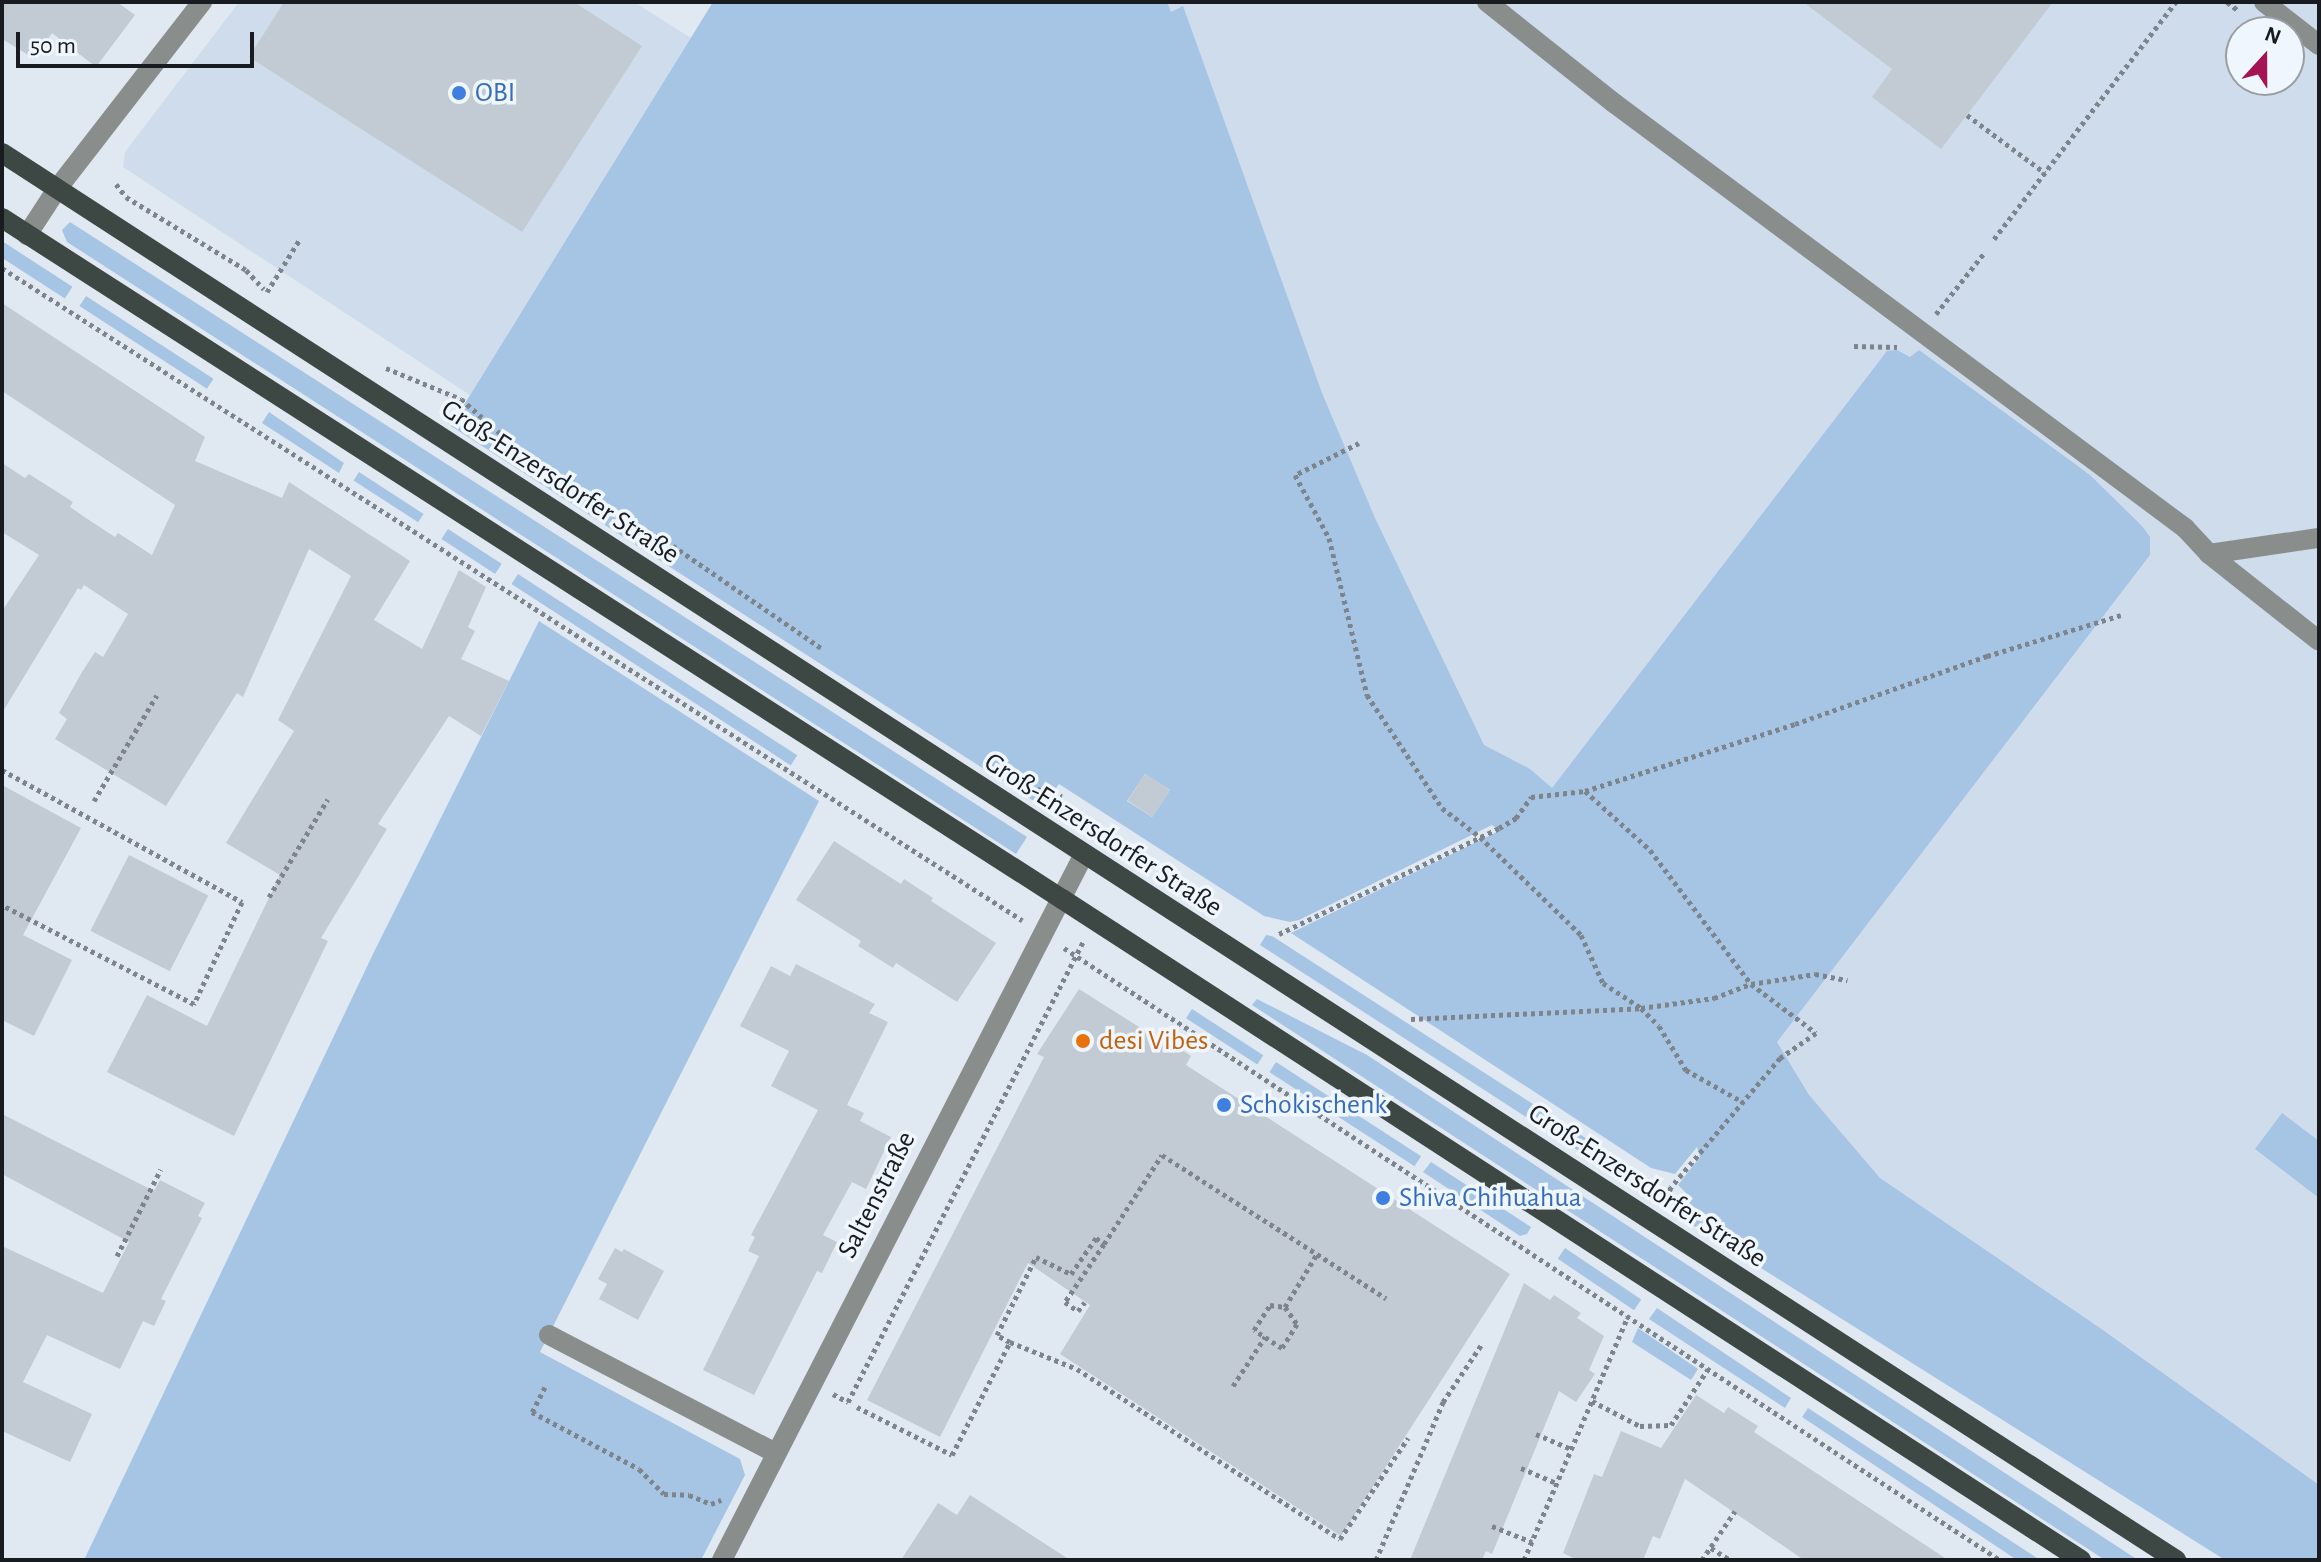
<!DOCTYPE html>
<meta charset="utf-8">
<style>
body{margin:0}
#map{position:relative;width:2321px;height:1562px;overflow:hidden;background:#e0e9f2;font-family:"Alegreya Sans",sans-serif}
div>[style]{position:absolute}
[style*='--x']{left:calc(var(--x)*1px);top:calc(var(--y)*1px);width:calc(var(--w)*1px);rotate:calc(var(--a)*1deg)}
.built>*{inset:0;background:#cedceb}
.green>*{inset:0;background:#a6c5e5;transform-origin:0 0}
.building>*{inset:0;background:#c2cbd3;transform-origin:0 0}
.path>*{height:5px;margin-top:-2.5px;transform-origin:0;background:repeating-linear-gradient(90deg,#7e848b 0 4px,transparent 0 8px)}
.minor>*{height:20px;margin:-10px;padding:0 10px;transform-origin:10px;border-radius:10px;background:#898e8d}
.major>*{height:20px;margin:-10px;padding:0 10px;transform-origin:10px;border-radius:10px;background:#3d4744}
.dots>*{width:22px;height:22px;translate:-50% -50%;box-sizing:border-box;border:4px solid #eff6fd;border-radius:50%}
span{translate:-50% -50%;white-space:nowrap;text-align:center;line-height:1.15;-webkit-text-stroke:7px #eff6fd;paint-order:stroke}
.shop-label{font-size:28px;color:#366cbe}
.left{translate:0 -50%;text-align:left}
.street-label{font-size:28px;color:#181b1f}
.food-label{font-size:28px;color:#c56008}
.frame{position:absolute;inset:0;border:4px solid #181b1f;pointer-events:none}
.north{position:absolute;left:2225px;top:16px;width:80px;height:80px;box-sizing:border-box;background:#eff6fd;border:2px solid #999ea4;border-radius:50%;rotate:21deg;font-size:22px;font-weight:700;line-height:32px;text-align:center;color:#181b1f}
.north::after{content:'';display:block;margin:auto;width:28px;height:36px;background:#a41353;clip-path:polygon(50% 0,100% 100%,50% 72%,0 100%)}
.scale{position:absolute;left:16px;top:32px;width:238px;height:36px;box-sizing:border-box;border:4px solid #181b1f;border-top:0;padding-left:10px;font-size:24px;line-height:28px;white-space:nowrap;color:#181b1f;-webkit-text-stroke:6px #eff6fd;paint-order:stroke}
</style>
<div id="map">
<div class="built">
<i style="clip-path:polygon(239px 2px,634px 2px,691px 38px,470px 395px,123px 167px,125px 152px)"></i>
<i style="clip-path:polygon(evenodd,1167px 2px,2319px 2px,2319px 1513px,1755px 1144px,1519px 846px,1215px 160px,1167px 2px,2241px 32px,2289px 32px,2289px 80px,2241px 80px,2241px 32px)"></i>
</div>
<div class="green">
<i style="clip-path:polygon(evenodd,713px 2px,1167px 2px,1171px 12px,1183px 6px,1322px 393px,1375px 518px,1484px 745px,1530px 769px,1552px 788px,1887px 351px,1897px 350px,1910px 357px,1919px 350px,2090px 475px,2142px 526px,2150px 537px,2150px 555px,1777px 1042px,1809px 1095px,1880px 1178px,2100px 1328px,2319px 1485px,2319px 1560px,2225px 1560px,1672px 1212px,1686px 1193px,1678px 1185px,1700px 1157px,1697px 1147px,1675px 1174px,1651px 1168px,1291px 933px,1499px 831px,1492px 825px,1299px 920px,1290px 922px,1264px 916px,1059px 784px,1043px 807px,451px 426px,713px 2px,1145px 774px,1170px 790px,1152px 817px,1127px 801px,1145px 774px)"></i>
<i style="clip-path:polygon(70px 222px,1027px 837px,1016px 854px,67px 242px,62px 230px)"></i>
<i style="left:2px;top:241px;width:84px;height:14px;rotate:33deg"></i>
<i style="left:86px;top:296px;width:152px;height:12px;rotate:33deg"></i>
<i style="clip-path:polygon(269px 412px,344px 463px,339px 473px,262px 423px)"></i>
<i style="left:359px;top:472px;width:77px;height:10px;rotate:33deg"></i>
<i style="left:448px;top:529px;width:64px;height:12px;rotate:33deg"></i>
<i style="left:518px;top:574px;width:333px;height:12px;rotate:33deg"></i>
<i style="clip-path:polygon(539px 621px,819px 801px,540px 1352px,740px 1459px,745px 1475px,701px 1560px,84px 1560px,373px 954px)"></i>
<i style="clip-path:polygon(1072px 807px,1129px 843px,1122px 858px,1061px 818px)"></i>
<i style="clip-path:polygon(1266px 935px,1272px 936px,1657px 1184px,1650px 1197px,1260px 945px)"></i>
<i style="clip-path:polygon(1257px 999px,1367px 1055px,2138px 1560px,2105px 1560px,1252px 1005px)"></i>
<i style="left:1192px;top:1009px;width:85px;height:11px;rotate:33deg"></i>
<i style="left:1276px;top:1062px;width:173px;height:12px;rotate:33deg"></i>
<i style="clip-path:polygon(2282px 1113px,2319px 1141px,2319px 1198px,2255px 1149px)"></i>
<i style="clip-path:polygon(1431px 1162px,1531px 1227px,1527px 1234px,1520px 1236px,1423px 1172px)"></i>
<i style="left:1565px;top:1248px;width:92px;height:13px;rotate:34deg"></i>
<i style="clip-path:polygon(1657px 1308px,1791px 1398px,1785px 1408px,1649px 1319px)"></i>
<i style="clip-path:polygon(1638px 1328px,1698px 1369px,1691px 1380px,1632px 1342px)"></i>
<i style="clip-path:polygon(1808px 1408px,2040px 1560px,2017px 1560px,1802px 1417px)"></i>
</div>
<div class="building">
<i style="clip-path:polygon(2px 2px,117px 2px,135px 15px,96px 67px,52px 33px,35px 59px,2px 39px)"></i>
<i style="clip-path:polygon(284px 2px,574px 2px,642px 46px,522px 232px,249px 57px)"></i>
<i style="clip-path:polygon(1803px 2px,2053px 2px,1941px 149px,1872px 97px,1892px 69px)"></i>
<i style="clip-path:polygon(2px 303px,205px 437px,195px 461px,282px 498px,289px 482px,410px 561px,374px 620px,422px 649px,459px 570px,486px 587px,468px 627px,475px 631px,461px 659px,509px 681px,481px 736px,449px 716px,378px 824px,387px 829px,321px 938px,328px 941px,234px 1136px,107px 1072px,147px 995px,207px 1026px,280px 875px,226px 843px,294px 731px,278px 720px,351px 576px,309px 549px,243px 697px,237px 693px,166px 806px,55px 739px,67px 719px,59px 713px,82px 672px,95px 652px,103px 657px,128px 614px,84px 585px,81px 590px,78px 588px,2px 713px,2px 611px,39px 555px,2px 532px,2px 463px,25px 478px,29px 474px,73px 502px,70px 507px,92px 522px,115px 537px,118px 533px,152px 555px,175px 505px,2px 391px)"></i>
<i style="left:1145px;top:774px;width:30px;height:32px;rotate:33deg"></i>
<i style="clip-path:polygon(2px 785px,81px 828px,23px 935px,72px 960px,34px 1036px,2px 1020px)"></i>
<i style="clip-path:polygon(834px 841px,901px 884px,904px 879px,933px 898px,931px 901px,996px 943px,957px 1002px,896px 963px,893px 968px,858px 946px,861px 941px,796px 900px)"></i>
<i style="left:129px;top:855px;width:89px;height:85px;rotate:27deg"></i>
<i style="clip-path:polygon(796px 964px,875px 1004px,869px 1013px,888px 1022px,847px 1105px,864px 1113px,860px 1121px,891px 1137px,866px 1189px,852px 1182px,823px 1235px,837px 1242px,822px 1273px,817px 1271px,754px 1395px,703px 1370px,759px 1256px,748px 1251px,755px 1237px,751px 1235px,818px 1110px,771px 1086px,789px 1051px,740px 1026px,771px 966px,790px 976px)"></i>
<i style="clip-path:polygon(1079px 989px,1147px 1032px,1176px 1046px,1191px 1056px,1186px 1065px,1510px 1274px,1341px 1536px,1060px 1354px,1090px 1305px,1028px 1263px,940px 1437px,867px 1400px,1044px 1057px,1037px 1054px)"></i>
<i style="clip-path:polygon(2px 1114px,154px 1191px,160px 1180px,205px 1203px,198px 1216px,202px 1218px,161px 1299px,166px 1301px,154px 1326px,143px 1321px,120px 1369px,47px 1335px,23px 1382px,92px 1414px,70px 1462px,2px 1431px,2px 1246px,103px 1293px,129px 1242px,2px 1174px)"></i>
<i style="clip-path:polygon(615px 1248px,622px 1252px,624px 1249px,664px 1271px,638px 1320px,599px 1299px,607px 1284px,598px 1279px)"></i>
<i style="clip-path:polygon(1524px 1283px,1550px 1300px,1554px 1295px,1581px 1313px,1577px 1318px,1604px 1336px,1589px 1370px,1595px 1374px,1576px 1402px,1559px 1391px,1492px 1554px,1486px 1551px,1482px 1560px,1410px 1560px)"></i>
<i style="clip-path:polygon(1696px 1395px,1724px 1413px,1728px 1407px,1758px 1426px,1754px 1432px,1948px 1560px,1804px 1560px,1685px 1479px,1660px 1539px,1653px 1536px,1643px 1560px,1577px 1560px,1563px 1553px,1594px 1474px,1602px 1477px,1621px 1431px,1661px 1448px)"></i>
<i style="clip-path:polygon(970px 1495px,1070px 1560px,901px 1560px,938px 1503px,957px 1515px)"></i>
</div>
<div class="path">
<i style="--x:2227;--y:2;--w:15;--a:37"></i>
<i style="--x:1967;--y:115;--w:97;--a:36.6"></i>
<i style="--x:116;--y:184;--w:16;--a:52"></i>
<i style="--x:126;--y:197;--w:140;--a:31.3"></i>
<i style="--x:246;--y:270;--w:26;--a:47"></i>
<i style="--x:1994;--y:239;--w:299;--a:-52.5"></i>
<i style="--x:2;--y:268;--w:1211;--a:32.59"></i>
<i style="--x:267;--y:292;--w:62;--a:-58.1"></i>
<i style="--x:1936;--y:314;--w:79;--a:-51.7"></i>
<i style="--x:1854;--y:346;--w:43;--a:1.3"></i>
<i style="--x:386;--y:368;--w:81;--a:22.5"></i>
<i style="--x:461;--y:399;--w:67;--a:41.3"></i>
<i style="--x:511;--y:443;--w:77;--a:36"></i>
<i style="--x:1359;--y:443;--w:72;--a:153.4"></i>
<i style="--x:1295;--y:475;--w:72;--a:61.6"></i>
<i style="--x:1329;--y:538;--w:162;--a:76.4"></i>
<i style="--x:1367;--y:695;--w:136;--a:56.4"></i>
<i style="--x:1442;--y:808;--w:48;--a:37.3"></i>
<i style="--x:1480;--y:837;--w:141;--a:44.1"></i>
<i style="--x:1581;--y:935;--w:53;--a:65.4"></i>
<i style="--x:1603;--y:983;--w:45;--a:33.3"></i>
<i style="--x:1641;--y:1008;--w:25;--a:45"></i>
<i style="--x:1659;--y:1026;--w:52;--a:58.5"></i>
<i style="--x:1686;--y:1070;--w:65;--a:29.3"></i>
<i style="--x:612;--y:513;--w:61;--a:27.4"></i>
<i style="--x:666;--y:541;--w:188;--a:34.6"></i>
<i style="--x:2;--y:770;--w:274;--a:28.8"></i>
<i style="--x:242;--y:902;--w:113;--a:115.2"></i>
<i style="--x:194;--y:1004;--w:216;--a:-152.7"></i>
<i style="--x:1037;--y:789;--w:26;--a:16"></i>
<i style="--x:1585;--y:791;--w:88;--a:42.2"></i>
<i style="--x:1650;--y:850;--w:168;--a:53"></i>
<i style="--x:1751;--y:984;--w:81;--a:37"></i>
<i style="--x:1816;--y:1033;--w:44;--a:145.2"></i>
<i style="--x:1780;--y:1058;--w:169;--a:130.2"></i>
<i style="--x:1671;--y:1187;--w:16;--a:112"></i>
<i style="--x:94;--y:801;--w:123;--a:-59.3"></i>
<i style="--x:269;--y:897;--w:114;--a:-59"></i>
<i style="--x:1279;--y:934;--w:244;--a:-25.7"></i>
<i style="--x:1499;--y:828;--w:20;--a:-30"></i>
<i style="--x:1516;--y:818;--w:26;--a:-54"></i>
<i style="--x:1531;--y:797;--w:54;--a:-6.3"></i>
<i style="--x:1585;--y:791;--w:220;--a:-17.7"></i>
<i style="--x:1795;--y:724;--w:204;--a:-19.5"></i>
<i style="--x:1987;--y:656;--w:140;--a:-17"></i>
<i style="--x:1064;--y:948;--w:1118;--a:33.18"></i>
<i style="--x:1411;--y:1019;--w:230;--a:-2.7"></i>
<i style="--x:1641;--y:1008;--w:74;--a:-7.8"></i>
<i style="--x:1714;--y:998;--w:40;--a:-21"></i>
<i style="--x:1751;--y:984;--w:65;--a:-8.9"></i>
<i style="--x:1815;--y:974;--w:33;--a:11"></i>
<i style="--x:1104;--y:1244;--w:106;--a:-56.9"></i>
<i style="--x:1162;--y:1155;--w:266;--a:32.6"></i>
<i style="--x:117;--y:1256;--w:97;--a:-63.2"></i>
<i style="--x:1285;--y:1307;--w:21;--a:55"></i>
<i style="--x:1297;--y:1324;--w:28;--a:122"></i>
<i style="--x:1282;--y:1348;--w:33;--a:-147"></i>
<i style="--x:1254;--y:1330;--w:30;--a:-57"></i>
<i style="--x:1270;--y:1305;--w:15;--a:8"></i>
<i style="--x:1285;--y:1307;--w:62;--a:-58.9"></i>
<i style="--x:1010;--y:1342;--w:15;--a:-152"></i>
<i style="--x:997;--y:1335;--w:87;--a:-63.4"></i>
<i style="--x:1036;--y:1257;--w:39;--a:26"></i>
<i style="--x:1071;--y:1274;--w:44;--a:-55.2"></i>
<i style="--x:1096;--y:1238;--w:10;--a:37"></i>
<i style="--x:1104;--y:1244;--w:70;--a:123.9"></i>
<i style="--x:1065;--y:1302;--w:16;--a:35"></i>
<i style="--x:1078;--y:1311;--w:11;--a:-52"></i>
<i style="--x:1233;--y:1386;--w:59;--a:-56.9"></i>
<i style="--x:545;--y:1387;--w:28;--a:117"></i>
<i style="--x:532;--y:1412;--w:121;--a:28"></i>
<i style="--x:639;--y:1469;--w:35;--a:45"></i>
<i style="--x:664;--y:1494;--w:25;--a:2"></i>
<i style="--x:689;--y:1495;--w:24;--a:22"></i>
<i style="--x:711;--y:1504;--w:11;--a:-22"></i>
<i style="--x:833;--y:1394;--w:17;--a:28"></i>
<i style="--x:848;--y:1402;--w:517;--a:-62.94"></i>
<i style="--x:1592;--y:1401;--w:54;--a:27.5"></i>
<i style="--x:1640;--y:1426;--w:31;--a:-2"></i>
<i style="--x:1671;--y:1425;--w:67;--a:-56.5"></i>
<i style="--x:857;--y:1407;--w:106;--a:26.8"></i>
<i style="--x:952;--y:1455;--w:127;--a:-62.8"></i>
<i style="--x:1010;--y:1342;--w:72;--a:21.9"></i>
<i style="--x:1077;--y:1369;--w:313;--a:32.9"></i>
<i style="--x:1340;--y:1539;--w:122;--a:-56"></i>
<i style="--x:1536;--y:1434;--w:38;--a:23"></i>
<i style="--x:1521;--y:1468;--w:39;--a:23"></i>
<i style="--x:1492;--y:1526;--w:43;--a:21.8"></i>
<i style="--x:1711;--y:1548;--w:22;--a:32"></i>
<i style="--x:1376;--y:1560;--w:172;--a:-67"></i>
<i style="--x:1443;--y:1402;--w:70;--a:-56.1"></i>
<i style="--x:1524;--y:1560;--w:265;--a:-66.9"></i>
<i style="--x:1702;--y:1560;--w:59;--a:-56"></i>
</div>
<div class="minor">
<i style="--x:1487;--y:2;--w:162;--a:38.5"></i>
<i style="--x:1614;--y:103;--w:712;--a:36.66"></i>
<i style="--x:2185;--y:528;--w:35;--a:47"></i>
<i style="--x:2209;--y:554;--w:140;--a:38.3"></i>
<i style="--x:2264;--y:2;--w:70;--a:38"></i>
<i style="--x:27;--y:235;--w:55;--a:-56.9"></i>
<i style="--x:57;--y:189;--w:237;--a:-52.2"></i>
<i style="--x:2209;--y:554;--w:111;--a:-8.3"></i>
<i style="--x:549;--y:1335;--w:256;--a:27.5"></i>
<i style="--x:722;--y:1560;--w:791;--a:-62.85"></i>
</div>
<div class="major">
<i style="--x:2;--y:153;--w:2590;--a:32.91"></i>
<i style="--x:2;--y:218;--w:1260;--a:32.72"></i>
<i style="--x:1062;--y:899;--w:1215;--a:32.97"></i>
</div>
<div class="dots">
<i style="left:459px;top:93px;background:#3f7fe0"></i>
<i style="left:1083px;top:1041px;background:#e8710a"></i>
<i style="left:1224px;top:1105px;background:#3f7fe0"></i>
<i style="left:1383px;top:1198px;background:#3f7fe0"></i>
</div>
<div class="shop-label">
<span class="left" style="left:475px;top:93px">OBI</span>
<span class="left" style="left:1240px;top:1105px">Schokischenk</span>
<span class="left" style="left:1399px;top:1198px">Shiva Chihuahua</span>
</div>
<div class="street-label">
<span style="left:560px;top:482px;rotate:33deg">Groß-Enzersdorfer Straße</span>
<span style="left:1103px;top:835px;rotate:33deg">Groß-Enzersdorfer Straße</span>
<span style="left:1647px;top:1186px;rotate:33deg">Groß-Enzersdorfer Straße</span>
<span style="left:877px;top:1195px;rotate:-63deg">Saltenstraße</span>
</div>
<div class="food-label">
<span class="left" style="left:1099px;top:1041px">desi Vibes</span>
</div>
<div class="frame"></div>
<div class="north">N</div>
<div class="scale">50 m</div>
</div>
